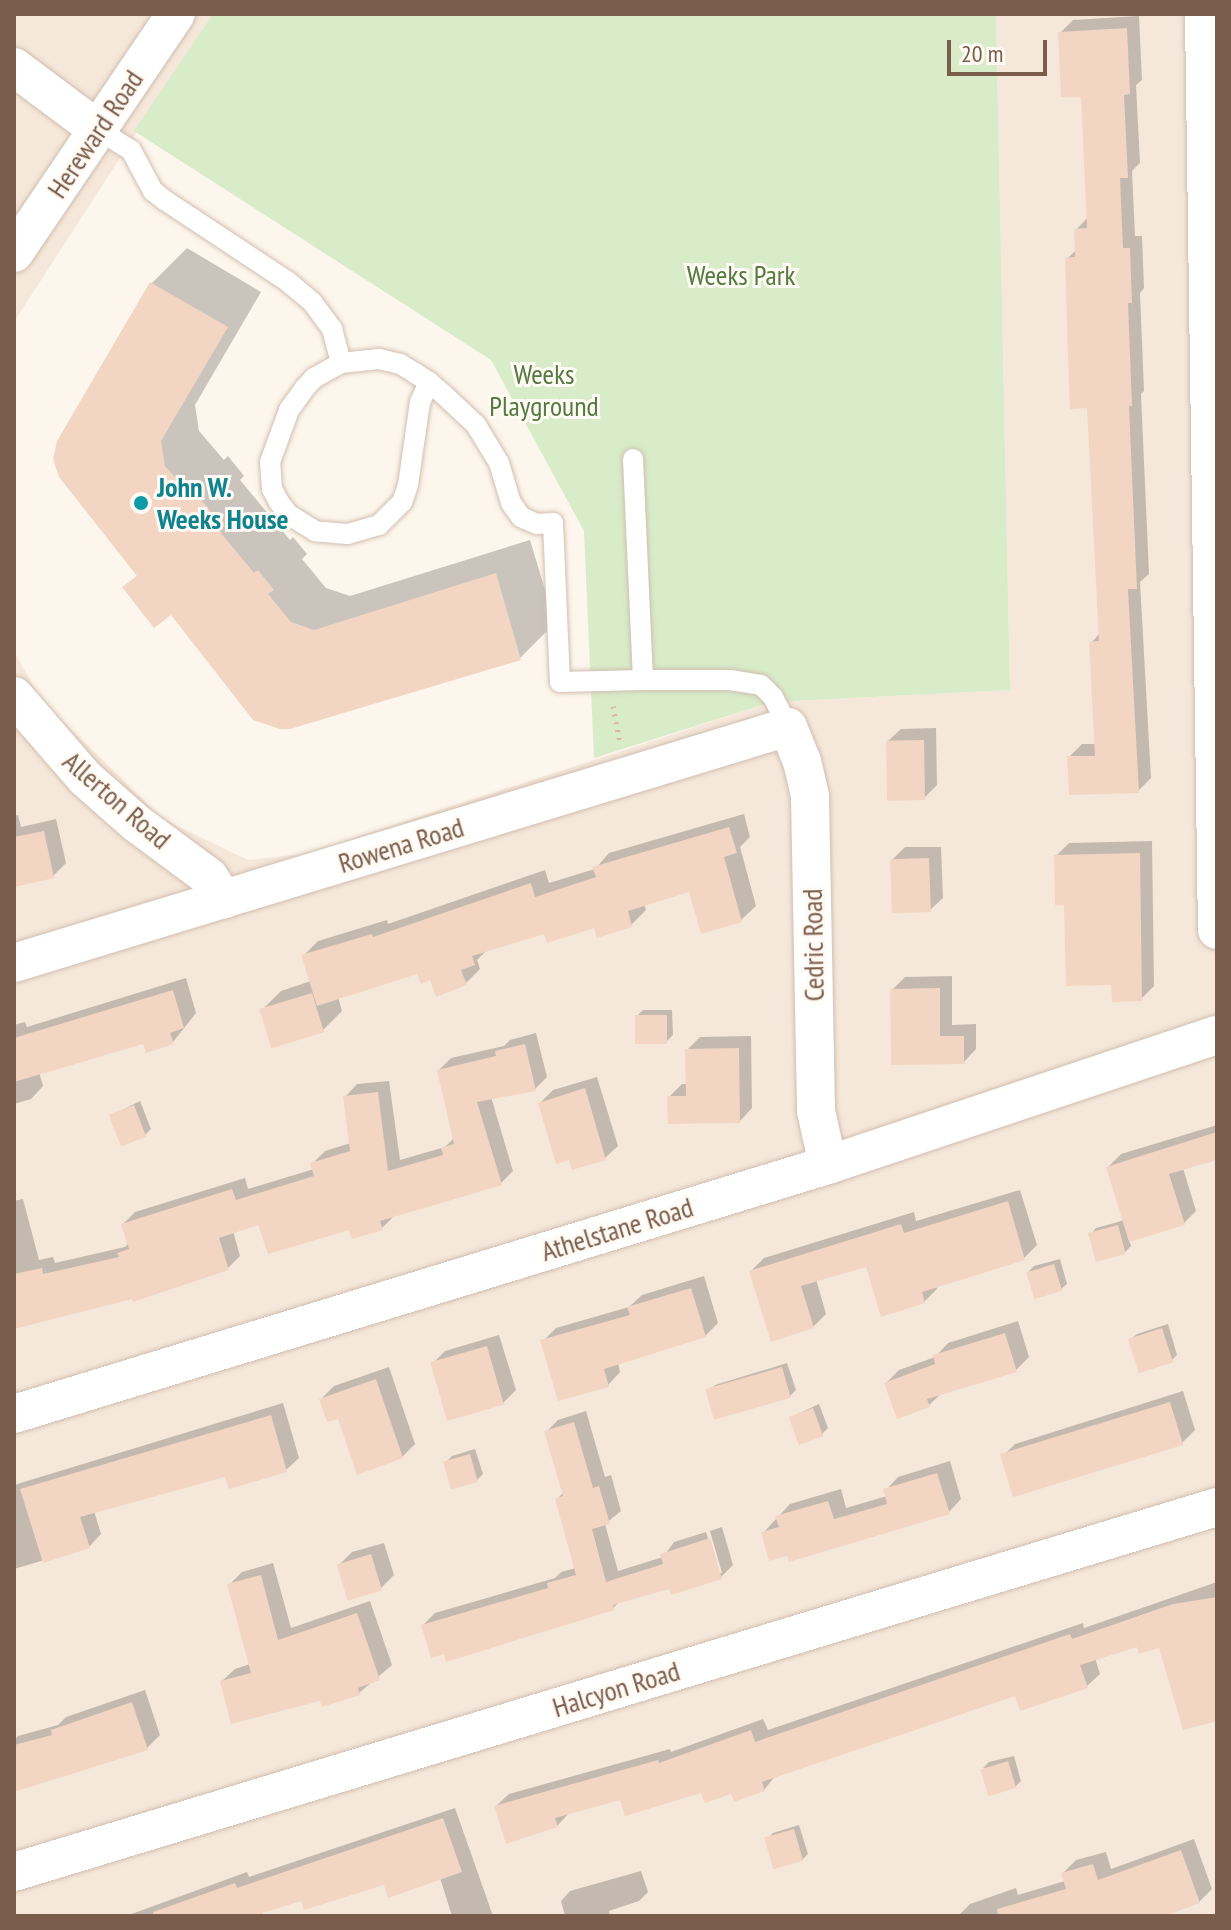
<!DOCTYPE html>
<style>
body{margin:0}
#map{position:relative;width:1231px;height:1930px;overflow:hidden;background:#fdf6ec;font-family:"PT Sans Narrow",sans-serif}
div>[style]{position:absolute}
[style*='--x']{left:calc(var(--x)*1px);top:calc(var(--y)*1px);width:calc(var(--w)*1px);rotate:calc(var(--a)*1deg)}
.residential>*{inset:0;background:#f5e8da}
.green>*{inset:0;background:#d8ecc9}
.shadow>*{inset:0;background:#0003}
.building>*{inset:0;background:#f3d5c3;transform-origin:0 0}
.path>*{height:5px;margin-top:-2.5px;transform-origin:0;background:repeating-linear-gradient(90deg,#d9b8a5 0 2px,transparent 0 8px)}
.roads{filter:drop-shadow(0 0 2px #d1beb0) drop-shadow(0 0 2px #d1beb0)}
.lane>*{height:20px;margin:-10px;padding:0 10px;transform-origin:10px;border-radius:10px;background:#fff}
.street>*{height:38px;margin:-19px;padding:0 19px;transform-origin:19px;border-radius:19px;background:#fff}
.dots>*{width:22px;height:22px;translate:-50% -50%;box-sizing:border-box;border:4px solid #fffaf3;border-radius:50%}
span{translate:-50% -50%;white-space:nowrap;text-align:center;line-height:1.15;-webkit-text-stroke:6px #fffaf3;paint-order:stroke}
.street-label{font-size:28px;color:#7a5c4d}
.park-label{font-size:28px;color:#537a41}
.culture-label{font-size:28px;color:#0d838f;font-weight:700}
.left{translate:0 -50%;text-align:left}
.frame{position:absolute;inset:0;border:16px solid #7a5c4d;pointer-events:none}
.scale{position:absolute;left:947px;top:40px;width:100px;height:36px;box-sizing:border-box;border:4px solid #7a5c4d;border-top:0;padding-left:10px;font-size:24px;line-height:28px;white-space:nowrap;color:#7a5c4d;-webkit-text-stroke:6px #fffaf3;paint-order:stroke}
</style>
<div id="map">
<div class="residential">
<i style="clip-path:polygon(14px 14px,213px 14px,14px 322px)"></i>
<i style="clip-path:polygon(996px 14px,1217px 14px,1217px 1916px,14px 1916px,14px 651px,41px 700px,163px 819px,248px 860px,305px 854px,772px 702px,1010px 690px)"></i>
</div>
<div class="green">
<i style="clip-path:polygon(213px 14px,996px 14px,1010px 690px,772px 702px,594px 758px,584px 531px,491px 360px,134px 131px)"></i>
</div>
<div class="shadow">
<i style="clip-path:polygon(1139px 16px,1142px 80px,1136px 85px,1140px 163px,1132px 171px,1135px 236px,1142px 236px,1144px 288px,1140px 293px,1144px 391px,1141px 394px,1149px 574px,1140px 582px,1151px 778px,1138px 791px,1069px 757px,1082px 744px,1097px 744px,1091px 643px,1100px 633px,1089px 406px,1067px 259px,1077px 249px,1076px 230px,1088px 217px,1082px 94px,1060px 33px,1073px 20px)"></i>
<i style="clip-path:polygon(187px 248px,261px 292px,195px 405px,199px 431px,224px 460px,228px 456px,244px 476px,240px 480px,290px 540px,293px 537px,307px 554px,302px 559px,326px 588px,350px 596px,530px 540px,555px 623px,520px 658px,172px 612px,125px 588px,138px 575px,59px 442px,152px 283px)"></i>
<i style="clip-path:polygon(936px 728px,937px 785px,924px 798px,888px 741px,901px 729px)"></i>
<i style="clip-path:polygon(744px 814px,750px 837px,740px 847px,756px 906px,741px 920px,691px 890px,644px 904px,646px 910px,631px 925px,545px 931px,488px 949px,477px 960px,480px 969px,466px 983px,418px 972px,338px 997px,342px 1011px,323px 1030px,262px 1010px,281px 991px,311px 981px,303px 956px,318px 941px,387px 920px,388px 924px,545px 870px,549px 883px,595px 869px,609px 853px)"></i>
<i style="clip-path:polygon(18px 815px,21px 827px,56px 819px,66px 863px,53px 876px,14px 885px,14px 816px)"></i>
<i style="clip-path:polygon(1152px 841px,1154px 986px,1141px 999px,1113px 983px,1066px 903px,1056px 856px,1069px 843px)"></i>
<i style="clip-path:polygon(905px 847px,941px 847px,943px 898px,930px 910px,892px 860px)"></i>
<i style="clip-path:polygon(952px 976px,952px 1025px,976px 1024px,976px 1049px,964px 1062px,892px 990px,905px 977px)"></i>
<i style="clip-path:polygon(186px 978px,196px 1013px,173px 1042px,144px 1041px,39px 1072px,43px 1086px,31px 1099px,14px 1104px,14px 1025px,25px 1022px,27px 1027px)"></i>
<i style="clip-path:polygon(643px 1010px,672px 1010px,673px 1035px,667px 1041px,637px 1016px)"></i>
<i style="clip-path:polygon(536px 1033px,547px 1077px,535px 1089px,491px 1097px,513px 1171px,501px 1183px,394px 1216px,382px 1228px,259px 1223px,233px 1231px,240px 1256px,228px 1268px,14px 1326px,14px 1201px,23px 1199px,39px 1260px,53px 1257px,55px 1263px,125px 1247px,129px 1243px,123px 1224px,135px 1212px,245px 1178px,248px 1189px,314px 1169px,313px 1163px,325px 1151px,351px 1143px,345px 1097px,357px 1084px,389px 1081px,400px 1160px,445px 1147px,455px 1137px,439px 1070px,451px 1058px,504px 1046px,510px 1040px)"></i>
<i style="clip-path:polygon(751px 1036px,752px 1108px,740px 1121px,669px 1097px,682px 1084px,688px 1084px,687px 1050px,700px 1037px)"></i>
<i style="clip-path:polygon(597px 1077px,618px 1146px,605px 1158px,540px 1103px,553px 1090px)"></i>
<i style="clip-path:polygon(140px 1101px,151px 1129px,145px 1135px,112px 1115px)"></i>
<i style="clip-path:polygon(1217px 1125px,1217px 1158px,1183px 1168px,1196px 1211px,1183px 1224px,1129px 1240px,1131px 1246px,1125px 1252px,1091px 1234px,1096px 1228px,1125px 1220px,1108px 1167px,1121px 1154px)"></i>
<i style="clip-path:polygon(1020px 1190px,1037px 1245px,1024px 1258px,936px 1285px,937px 1289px,924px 1302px,867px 1265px,816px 1279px,826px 1314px,813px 1327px,751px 1271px,764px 1258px,914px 1212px,916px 1221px)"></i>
<i style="clip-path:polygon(1060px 1259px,1067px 1284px,1061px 1289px,1028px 1272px,1034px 1266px)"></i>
<i style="clip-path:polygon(704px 1276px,718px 1323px,705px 1336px,618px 1363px,620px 1372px,608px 1385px,543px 1341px,556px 1328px,629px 1307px,642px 1295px)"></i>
<i style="clip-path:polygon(1018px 1321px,1029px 1357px,1016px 1370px,942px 1393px,929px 1405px,886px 1383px,899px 1370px,935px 1357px,948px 1343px)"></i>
<i style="clip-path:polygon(1168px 1324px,1177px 1355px,1171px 1361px,1131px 1339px,1137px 1334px)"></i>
<i style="clip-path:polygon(499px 1335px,516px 1390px,503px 1403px,432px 1364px,445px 1351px)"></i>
<i style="clip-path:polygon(787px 1363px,796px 1390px,790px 1396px,709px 1391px,715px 1385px)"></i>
<i style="clip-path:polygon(389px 1367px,415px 1444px,402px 1457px,339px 1417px,321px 1399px,334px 1386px)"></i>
<i style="clip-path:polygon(1183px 1391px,1195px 1430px,1182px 1443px,1002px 1457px,1015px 1444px)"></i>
<i style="clip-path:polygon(283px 1403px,299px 1458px,286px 1470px,227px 1475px,94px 1511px,101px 1534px,89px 1547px,14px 1569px,14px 1485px)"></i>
<i style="clip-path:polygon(819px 1404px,828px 1428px,822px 1434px,791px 1417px)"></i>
<i style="clip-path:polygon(586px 1411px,605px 1477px,611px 1475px,621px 1511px,605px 1524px,618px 1571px,663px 1557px,674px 1542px,706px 1532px,718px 1573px,722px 1573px,710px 1531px,722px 1527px,733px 1565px,721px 1577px,671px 1586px,621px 1600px,613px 1608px,445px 1651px,423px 1625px,435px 1613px,555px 1578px,561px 1572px,576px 1568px,557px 1499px,564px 1492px,546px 1432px,558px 1420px)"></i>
<i style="clip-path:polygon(475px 1449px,483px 1474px,477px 1480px,446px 1462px,452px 1456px)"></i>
<i style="clip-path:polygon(950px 1461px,961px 1499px,949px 1512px,763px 1533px,790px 1504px,841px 1489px,846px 1508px,887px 1496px,886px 1490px,898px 1477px)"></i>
<i style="clip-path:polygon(384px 1543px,394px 1575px,381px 1588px,339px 1565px,352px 1552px)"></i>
<i style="clip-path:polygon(273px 1563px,291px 1628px,370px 1601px,392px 1665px,359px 1693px,321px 1698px,222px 1681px,235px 1669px,250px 1664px,229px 1585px,242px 1572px)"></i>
<i style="clip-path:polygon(1217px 1582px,1217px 1716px,1160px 1645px,1138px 1645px,1095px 1658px,1100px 1674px,1087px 1686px,1016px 1693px,776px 1775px,764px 1790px,703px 1790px,621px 1797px,570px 1812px,557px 1826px,496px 1806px,509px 1794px,670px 1749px,671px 1752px,763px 1719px,768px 1730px,1083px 1623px,1084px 1628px)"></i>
<i style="clip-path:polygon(145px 1690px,160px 1735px,147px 1748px,14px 1781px,14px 1740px,18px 1736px,58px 1725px,66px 1717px)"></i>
<i style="clip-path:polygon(1014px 1756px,1021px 1781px,1015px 1787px,983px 1768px,989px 1762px)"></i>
<i style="clip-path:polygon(455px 1808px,493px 1916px,452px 1916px,440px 1878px,385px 1882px,302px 1898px,261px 1912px,262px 1916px,126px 1916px,247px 1872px,249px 1877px)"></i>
<i style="clip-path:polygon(799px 1825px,808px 1854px,802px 1860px,767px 1839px,773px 1833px)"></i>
<i style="clip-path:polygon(1194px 1839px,1212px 1889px,1199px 1902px,1151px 1916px,958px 1916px,970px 1904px,1016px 1888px,1018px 1895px,1065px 1881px,1063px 1873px,1076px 1860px,1106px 1852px,1111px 1869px)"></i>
<i style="clip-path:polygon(641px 1871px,648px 1892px,639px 1901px,609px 1911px,610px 1916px,565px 1916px,561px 1901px,570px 1891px)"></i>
</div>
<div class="building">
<i style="clip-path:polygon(1127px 28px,1130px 94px,1124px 95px,1128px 178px,1120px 178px,1123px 248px,1130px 248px,1132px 303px,1128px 303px,1132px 406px,1129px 406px,1137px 589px,1128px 589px,1139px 793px,1069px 795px,1067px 756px,1095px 756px,1089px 642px,1099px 641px,1087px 408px,1070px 409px,1067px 328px,1065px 258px,1075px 257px,1074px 229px,1087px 228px,1081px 97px,1061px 97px,1058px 32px)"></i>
<i style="clip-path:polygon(150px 282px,228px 327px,161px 441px,165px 466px,189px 493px,192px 489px,211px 512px,207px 516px,254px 573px,258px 570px,274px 590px,268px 594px,291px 622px,314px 630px,496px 573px,521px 660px,290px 729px,280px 729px,253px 720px,171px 615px,154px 628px,122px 587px,137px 576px,59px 477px,53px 459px,57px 441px)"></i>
<i style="left:924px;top:740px;width:60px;height:38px;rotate:89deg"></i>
<i style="clip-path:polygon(729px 827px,737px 853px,724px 857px,742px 922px,701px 934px,689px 892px,628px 911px,632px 927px,597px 938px,594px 928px,547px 943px,544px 934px,472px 956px,475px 965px,461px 970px,467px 985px,436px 997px,430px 980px,421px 984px,417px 974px,317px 1006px,301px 955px,372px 934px,373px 937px,531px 883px,535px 897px,596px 877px,592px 867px)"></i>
<i style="clip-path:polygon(44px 831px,54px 878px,14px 887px,14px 837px)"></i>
<i style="clip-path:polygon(1140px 853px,1142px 1001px,1112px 1002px,1111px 985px,1066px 986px,1064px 905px,1055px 905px,1054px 855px)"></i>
<i style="left:929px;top:858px;width:54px;height:39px;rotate:88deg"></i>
<i style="clip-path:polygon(940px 988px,940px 1036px,964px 1036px,964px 1064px,891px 1065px,890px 989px)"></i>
<i style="clip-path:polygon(173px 990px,184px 1028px,170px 1033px,174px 1044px,146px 1053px,143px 1044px,14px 1082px,14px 1038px)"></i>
<i style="left:312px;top:993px;width:41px;height:55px;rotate:73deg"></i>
<i style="left:635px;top:1015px;width:32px;height:29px"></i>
<i style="clip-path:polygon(525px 1044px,536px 1091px,477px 1102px,502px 1185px,380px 1221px,383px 1230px,352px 1239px,349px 1230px,268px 1254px,258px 1225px,219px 1238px,229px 1270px,133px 1302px,132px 1299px,14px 1329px,14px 1274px,42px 1268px,43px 1274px,119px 1257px,117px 1253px,129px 1249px,121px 1224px,232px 1189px,236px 1200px,314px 1176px,310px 1163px,350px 1151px,343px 1096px,378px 1092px,388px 1171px,443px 1155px,441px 1148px,454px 1144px,437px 1070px,496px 1056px,495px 1051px)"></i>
<i style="clip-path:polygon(739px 1048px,740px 1123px,668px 1124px,667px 1096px,686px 1096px,685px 1049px)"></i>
<i style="clip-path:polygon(585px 1088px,606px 1160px,572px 1170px,569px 1160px,556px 1164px,538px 1103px)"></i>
<i style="left:134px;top:1105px;width:34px;height:27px;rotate:69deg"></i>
<i style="clip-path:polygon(1217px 1132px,1217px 1160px,1169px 1174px,1185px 1225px,1129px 1242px,1106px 1167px)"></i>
<i style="clip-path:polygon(1008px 1201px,1025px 1260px,922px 1292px,925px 1303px,881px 1317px,866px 1267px,801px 1286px,814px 1328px,771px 1342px,749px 1271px,901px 1224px,904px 1233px)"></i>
<i style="left:1118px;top:1225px;width:30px;height:31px;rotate:75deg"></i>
<i style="left:1054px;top:1264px;width:28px;height:29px;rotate:73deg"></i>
<i style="clip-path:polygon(691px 1288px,706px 1337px,604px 1369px,609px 1387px,558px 1401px,540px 1340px,630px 1315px,627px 1307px)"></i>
<i style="left:1162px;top:1328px;width:36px;height:36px;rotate:72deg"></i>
<i style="clip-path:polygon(1005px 1333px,1017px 1372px,927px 1399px,930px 1407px,897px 1419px,884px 1383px,935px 1364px,933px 1355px)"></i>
<i style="left:487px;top:1346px;width:61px;height:59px;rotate:74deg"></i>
<i style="left:782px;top:1367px;width:32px;height:80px;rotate:74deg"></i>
<i style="clip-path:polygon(376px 1379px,403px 1458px,357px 1475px,338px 1419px,327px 1422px,319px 1399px)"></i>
<i style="left:1170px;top:1402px;width:45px;height:178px;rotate:73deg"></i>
<i style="left:813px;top:1408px;width:30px;height:26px;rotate:70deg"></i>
<i style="clip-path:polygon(271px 1415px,287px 1472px,229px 1489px,225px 1477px,80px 1517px,90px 1548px,43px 1563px,20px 1489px)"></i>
<i style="clip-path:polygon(574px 1422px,593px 1488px,599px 1486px,610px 1524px,592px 1529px,606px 1582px,663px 1564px,660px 1554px,710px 1538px,722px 1579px,671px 1595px,669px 1589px,613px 1605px,614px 1610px,446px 1662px,444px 1654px,431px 1658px,421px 1625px,548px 1588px,547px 1583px,576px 1575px,555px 1499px,563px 1496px,544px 1431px)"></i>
<i style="left:470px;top:1454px;width:29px;height:28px;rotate:74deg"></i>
<i style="clip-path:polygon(937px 1473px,950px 1514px,789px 1562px,787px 1556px,769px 1561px,761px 1532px,779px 1527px,775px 1516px,828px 1501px,834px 1519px,887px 1504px,883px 1489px)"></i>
<i style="left:371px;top:1554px;width:38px;height:36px;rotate:73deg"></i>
<i style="clip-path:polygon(261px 1575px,278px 1640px,357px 1613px,380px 1680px,358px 1688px,360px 1695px,322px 1707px,320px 1701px,231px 1724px,220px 1681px,251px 1673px,227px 1584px)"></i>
<i style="clip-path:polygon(1217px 1597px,1217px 1721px,1183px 1730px,1159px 1648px,1139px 1654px,1137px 1647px,1080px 1665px,1088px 1688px,1020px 1711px,1015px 1696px,762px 1782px,765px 1791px,734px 1802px,731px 1794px,705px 1803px,701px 1793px,625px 1816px,620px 1800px,555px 1818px,558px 1827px,506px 1844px,494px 1806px,658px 1760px,659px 1763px,751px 1730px,755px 1742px,1070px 1634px,1072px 1639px,1173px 1604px)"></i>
<i style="clip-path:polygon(132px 1702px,148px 1750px,14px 1792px,14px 1745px,52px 1735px,51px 1730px)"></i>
<i style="left:1008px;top:1761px;width:28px;height:29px;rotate:73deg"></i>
<i style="clip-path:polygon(443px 1818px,462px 1872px,388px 1898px,384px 1885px,304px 1910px,301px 1901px,253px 1916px,154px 1916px,153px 1912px,235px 1883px,237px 1888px)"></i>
<i style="left:794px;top:1829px;width:33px;height:31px;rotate:74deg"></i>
<i style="clip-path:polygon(1181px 1850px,1200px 1903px,1165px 1916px,998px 1916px,997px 1909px,1066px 1889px,1061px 1873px,1093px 1864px,1098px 1880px)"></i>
</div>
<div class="path">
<i style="--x:613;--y:706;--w:38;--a:79"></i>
</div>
<div class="roads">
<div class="lane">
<i style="--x:97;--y:129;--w:40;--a:32"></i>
<i style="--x:131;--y:150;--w:47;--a:61.8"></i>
<i style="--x:153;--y:191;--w:16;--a:38"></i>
<i style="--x:166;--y:201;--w:145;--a:33.5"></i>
<i style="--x:287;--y:281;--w:33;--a:40"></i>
<i style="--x:312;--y:302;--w:34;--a:53"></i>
<i style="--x:332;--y:329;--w:35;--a:75"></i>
<i style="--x:429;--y:382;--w:22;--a:114"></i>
<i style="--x:420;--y:402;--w:84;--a:98.2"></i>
<i style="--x:408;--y:485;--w:18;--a:109"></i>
<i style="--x:402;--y:502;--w:33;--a:135"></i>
<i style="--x:379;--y:525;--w:33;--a:164"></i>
<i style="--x:347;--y:534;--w:32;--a:-175"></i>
<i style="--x:315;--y:531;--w:31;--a:-148"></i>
<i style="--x:289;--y:515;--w:16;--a:-128"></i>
<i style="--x:279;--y:502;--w:15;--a:-118"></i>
<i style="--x:272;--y:489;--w:27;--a:-94"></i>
<i style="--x:270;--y:462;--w:55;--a:-69.9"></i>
<i style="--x:289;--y:410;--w:26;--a:-54"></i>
<i style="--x:304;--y:389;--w:15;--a:-48"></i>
<i style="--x:314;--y:378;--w:31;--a:-29"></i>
<i style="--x:341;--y:363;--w:38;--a:-6"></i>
<i style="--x:379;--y:359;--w:22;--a:13"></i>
<i style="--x:400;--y:364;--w:17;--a:31"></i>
<i style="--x:415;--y:373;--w:17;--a:33"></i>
<i style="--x:429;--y:382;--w:18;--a:41"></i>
<i style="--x:443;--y:394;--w:45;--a:43.2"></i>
<i style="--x:476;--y:425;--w:44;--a:58.8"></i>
<i style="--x:499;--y:463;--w:42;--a:73.3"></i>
<i style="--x:511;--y:503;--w:17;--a:54"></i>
<i style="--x:521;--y:517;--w:17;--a:24"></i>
<i style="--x:537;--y:524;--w:16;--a:-4"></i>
<i style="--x:553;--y:523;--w:159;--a:87.5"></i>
<i style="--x:560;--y:682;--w:83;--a:-1.4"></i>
<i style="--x:633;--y:459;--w:221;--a:87.4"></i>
<i style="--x:643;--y:680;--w:87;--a:0"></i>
<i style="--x:730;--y:680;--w:31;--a:9"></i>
<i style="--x:761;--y:685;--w:17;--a:45"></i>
<i style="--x:773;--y:697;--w:34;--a:63"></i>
</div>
<div class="street">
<i style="--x:1204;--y:14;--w:916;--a:89.19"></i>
<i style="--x:14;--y:67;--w:104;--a:36.8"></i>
<i style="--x:14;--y:253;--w:289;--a:-55.9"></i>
<i style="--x:14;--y:696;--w:108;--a:49.1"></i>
<i style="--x:85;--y:778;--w:68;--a:41.4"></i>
<i style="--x:136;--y:823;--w:91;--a:36.5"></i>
<i style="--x:209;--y:877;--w:27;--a:56"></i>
<i style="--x:14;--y:963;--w:809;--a:-16.96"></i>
<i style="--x:788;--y:727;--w:37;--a:68"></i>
<i style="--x:802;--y:761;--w:37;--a:77"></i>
<i style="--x:810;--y:797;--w:314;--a:88.9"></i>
<i style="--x:816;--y:1111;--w:55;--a:77.5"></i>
<i style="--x:14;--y:1414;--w:851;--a:-17.01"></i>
<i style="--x:828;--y:1165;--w:410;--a:-18.5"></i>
<i style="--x:14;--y:1872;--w:1257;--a:-16.88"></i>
</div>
</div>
<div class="dots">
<i style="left:141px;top:503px;background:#0f9aa8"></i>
</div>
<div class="street-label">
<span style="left:95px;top:134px;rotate:-56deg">Hereward Road</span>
<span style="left:117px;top:800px;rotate:41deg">Allerton Road</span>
<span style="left:401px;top:845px;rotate:-17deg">Rowena Road</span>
<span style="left:813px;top:945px;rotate:-91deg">Cedric Road</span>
<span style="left:617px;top:1229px;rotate:-17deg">Athelstane Road</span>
<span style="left:616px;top:1689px;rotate:-17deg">Halcyon Road</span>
</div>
<div class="park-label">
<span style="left:741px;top:275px">Weeks Park</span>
<span style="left:544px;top:390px">Weeks<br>Playground</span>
</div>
<div class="culture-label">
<span class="left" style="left:157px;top:503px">John W.<br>Weeks House</span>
</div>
<div class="frame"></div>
<div class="scale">20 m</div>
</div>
